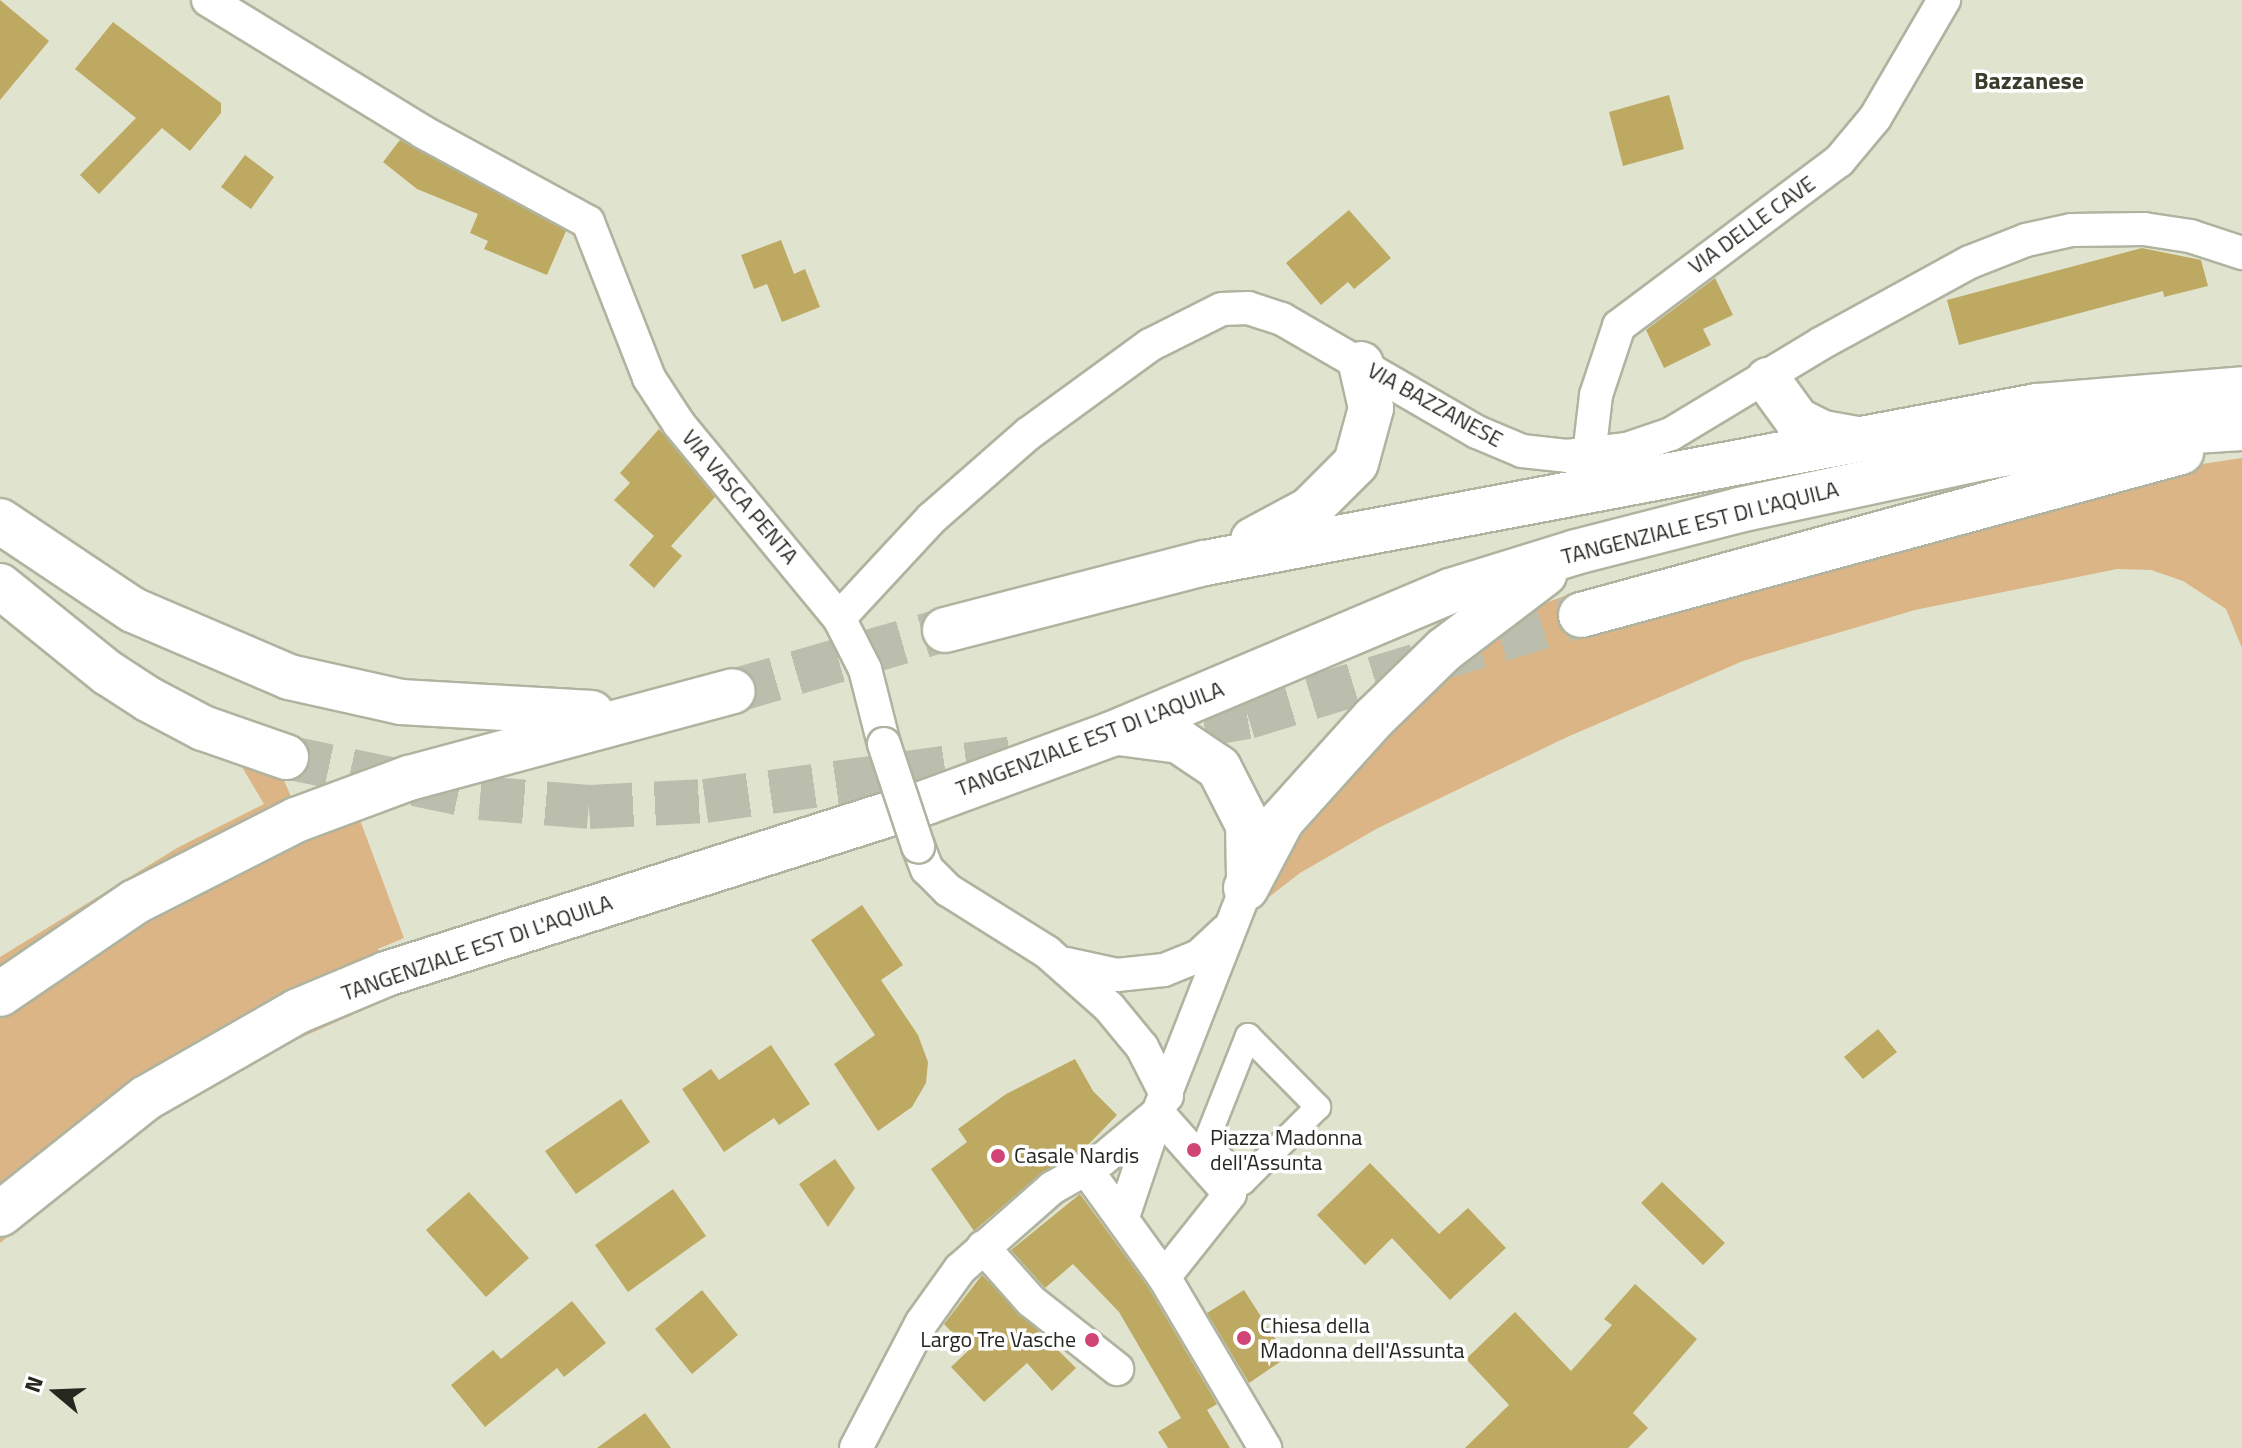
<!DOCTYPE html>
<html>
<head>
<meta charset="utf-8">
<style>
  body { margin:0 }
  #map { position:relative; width:2242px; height:1448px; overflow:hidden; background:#e0e4cf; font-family:"Titillium Web",sans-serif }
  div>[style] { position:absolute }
  .green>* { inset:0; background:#dcb586 }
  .building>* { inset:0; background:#bda962 }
  .trunk-tunnel>* { height:44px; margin-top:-22px; transform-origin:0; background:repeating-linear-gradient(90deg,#bbbeac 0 44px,transparent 0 66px) }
  .roads { filter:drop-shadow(2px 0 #afb39f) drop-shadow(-2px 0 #afb39f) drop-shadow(0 2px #afb39f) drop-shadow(0 -2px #afb39f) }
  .pedestrian>* { height:24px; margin:-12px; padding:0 12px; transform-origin:12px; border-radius:12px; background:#fff }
  .minor>* { height:32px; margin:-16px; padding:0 16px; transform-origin:16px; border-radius:16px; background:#fff }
  .trunk>* { height:44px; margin:-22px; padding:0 22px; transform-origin:22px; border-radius:22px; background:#fff }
  .bridges { filter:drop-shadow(2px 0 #afb39f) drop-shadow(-2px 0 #afb39f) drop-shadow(0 2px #afb39f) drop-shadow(0 -2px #afb39f) }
  .minor-bridge>* { height:32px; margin:-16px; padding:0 16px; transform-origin:16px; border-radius:16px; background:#fff }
  .dots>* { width:22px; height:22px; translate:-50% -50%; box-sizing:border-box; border:4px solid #fff; border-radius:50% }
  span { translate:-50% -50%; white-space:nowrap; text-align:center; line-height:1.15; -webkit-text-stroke:7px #fff; paint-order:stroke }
  .street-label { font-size:22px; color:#262820 }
  .poi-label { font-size:22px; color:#262820 }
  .left { translate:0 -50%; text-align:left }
  .right { translate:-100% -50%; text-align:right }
  .neighbourhood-label { font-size:24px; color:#393d2c; font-weight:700 }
  .north { position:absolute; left:16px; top:1352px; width:80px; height:80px; -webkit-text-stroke:6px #fff; paint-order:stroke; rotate:289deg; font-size:22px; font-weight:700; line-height:32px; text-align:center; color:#262820 }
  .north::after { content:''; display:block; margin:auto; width:28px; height:36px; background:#262820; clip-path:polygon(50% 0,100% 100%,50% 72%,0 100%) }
</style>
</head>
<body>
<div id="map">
  <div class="green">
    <div style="clip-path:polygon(2242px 458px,2242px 648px,2226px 609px,2183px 581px,2151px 570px,2117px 569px,1915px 610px,1743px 661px,1565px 738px,1378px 828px,1300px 873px,1260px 904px,1276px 855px,1344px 764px,1516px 614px,1575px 592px,1583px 633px,2135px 474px)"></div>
    <div style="clip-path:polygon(239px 762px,282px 776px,310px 840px,360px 820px,404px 938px,378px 949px,395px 996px,255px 1058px,163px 1111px,0 1243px,0 957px,177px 848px,264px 804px)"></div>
  </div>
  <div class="building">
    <div style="clip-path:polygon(0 0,49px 41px,0 100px)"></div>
    <div style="clip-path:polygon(113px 22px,221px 103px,221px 113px,190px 151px,162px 128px,99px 194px,80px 175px,136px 118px,75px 69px)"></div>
    <div style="clip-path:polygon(1669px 95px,1684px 149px,1623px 166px,1609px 112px)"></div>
    <div style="clip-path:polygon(400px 140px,566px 231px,547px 275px,484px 249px,488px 241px,470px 233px,478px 214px,417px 189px,383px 162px)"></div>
    <div style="clip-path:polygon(245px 155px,274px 177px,251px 209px,221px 187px)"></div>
    <div style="clip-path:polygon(1349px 210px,1391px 258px,1354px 289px,1348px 282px,1321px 305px,1286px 263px)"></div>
    <div style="clip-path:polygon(781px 240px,794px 274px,805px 269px,820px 307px,782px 322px,767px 284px,754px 289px,741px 255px)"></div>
    <div style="clip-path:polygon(2142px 248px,2201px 260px,2208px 286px,2164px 297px,2163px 291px,1959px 345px,1947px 300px)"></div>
    <div style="clip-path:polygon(1715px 278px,1733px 315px,1703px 329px,1711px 345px,1664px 368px,1646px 330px)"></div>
    <div style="clip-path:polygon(659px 429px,715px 497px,671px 546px,682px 556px,654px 588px,629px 565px,654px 536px,614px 500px,630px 483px,620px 473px)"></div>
    <div style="clip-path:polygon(862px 905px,903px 965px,881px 980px,918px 1035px,928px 1062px,926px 1083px,912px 1107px,878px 1131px,834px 1064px,875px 1035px,811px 940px)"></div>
    <div style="clip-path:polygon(1878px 1029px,1897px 1052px,1863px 1079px,1844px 1057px)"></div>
    <div style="clip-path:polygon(771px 1045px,810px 1104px,779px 1125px,774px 1118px,724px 1152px,682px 1089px,711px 1069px,719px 1080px)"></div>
    <div style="clip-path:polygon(1075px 1059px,1093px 1091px,1117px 1115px,1087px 1146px,1040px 1174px,974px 1231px,931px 1169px,967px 1142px,958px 1129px,1006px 1094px)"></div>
    <div style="clip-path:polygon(621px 1099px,650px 1142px,576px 1194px,545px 1151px)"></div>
    <div style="clip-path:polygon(835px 1159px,855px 1188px,828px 1227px,799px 1184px)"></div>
    <div style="clip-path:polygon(1370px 1163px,1439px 1234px,1468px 1208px,1506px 1248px,1450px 1300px,1392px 1238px,1365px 1265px,1317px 1215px)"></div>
    <div style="clip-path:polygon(1662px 1182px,1725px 1243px,1703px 1265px,1641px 1203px)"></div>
    <div style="clip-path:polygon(673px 1189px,706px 1236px,628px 1292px,595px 1245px)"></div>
    <div style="clip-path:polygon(469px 1192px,529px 1258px,486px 1297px,426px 1230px)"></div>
    <div style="clip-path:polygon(1080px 1194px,1148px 1287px,1217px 1404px,1207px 1410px,1230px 1448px,1168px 1448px,1158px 1432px,1181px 1418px,1119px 1312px,1073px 1264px,1045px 1288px,1011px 1250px)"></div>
    <div style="clip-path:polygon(982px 1275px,1076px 1368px,1052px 1391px,1027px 1363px,984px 1402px,951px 1367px,969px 1350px,944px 1324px)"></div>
    <div style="clip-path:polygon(1635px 1284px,1697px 1339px,1633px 1413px,1648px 1428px,1628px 1448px,1465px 1448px,1509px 1405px,1466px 1359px,1515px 1312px,1571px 1371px,1612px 1325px,1604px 1319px)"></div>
    <div style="clip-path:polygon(702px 1290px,738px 1335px,692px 1374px,655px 1329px)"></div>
    <div style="clip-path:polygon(1244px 1290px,1287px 1357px,1249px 1383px,1207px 1313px)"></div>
    <div style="clip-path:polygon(572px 1301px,606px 1343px,564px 1377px,557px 1368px,485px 1427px,451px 1385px,493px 1350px,501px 1359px)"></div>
    <div style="clip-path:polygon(645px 1413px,671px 1448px,597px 1448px)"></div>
  </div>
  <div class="trunk-tunnel">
    <div style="left:733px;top:691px;width:221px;rotate:-16.1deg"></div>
    <div style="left:1139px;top:736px;width:111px;rotate:-9.9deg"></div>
    <div style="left:1248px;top:717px;width:348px;rotate:-17deg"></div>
    <div style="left:286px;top:757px;width:198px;rotate:11.9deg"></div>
    <div style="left:480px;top:798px;width:109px;rotate:4.7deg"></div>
    <div style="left:589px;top:807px;width:116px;rotate:-3deg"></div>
    <div style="left:705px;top:801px;width:314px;rotate:-7.9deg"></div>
  </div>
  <div class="roads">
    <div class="pedestrian">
      <div style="left:1248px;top:1036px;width:100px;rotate:45.4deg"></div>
      <div style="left:1318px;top:1107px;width:106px;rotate:135deg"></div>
      <div style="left:1243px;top:1182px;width:54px;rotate:-132.8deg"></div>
      <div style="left:1206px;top:1142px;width:114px;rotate:-68.4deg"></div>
    </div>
    <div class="minor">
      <div style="left:208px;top:0;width:252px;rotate:31.5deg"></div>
      <div style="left:423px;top:132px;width:188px;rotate:28.6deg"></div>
      <div style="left:588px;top:222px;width:168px;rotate:68.6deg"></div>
      <div style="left:649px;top:378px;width:55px;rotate:56.9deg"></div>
      <div style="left:679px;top:424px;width:251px;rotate:50.5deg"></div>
      <div style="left:839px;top:618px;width:57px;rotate:63deg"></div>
      <div style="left:865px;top:669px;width:77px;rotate:75.8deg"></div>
      <div style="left:1589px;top:455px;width:60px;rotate:-83.3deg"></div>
      <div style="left:1596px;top:395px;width:73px;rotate:-71.6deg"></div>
      <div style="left:1619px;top:326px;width:275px;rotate:-36.9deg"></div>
      <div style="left:1839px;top:161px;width:56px;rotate:-50.1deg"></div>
      <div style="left:1875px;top:118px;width:137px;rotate:-59.7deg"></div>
      <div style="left:839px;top:618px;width:137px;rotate:-47.1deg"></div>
      <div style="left:932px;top:518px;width:128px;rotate:-41.2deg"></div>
      <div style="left:1028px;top:434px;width:151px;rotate:-36.1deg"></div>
      <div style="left:1150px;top:345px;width:80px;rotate:-26.6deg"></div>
      <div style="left:1222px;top:309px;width:26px;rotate:-2deg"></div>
      <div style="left:1248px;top:308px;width:36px;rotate:18deg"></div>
      <div style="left:1282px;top:319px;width:225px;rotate:30.1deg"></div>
      <div style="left:1477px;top:432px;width:49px;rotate:22.9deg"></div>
      <div style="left:1522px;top:451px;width:45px;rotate:6.3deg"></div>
      <div style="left:1567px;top:456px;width:60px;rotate:-6.7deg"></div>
      <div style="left:1627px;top:449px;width:46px;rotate:-18.8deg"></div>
      <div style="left:1671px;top:434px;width:174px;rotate:-31.1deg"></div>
      <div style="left:1820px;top:344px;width:171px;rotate:-28.7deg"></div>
      <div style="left:1970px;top:262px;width:60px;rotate:-21.4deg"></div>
      <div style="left:2026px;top:240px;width:47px;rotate:-12.3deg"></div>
      <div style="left:2072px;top:230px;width:72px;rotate:-0.8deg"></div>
      <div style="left:2144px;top:229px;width:47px;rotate:8.7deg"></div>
      <div style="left:2190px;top:236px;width:55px;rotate:18.1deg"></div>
      <div style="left:918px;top:846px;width:25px;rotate:69deg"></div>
      <div style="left:927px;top:869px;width:30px;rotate:45deg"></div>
      <div style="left:948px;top:890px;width:117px;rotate:32.1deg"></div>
      <div style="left:1047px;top:952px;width:83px;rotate:41.6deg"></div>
      <div style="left:1109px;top:1007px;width:52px;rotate:50.5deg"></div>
      <div style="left:1142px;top:1047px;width:55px;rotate:63deg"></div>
      <div style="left:1066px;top:964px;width:52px;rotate:12.2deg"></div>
      <div style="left:1117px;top:975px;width:47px;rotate:-6.1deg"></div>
      <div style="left:1164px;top:970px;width:38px;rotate:-22deg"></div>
      <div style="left:1199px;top:956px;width:37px;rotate:-43deg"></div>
      <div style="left:1086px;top:1169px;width:133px;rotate:54.2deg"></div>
      <div style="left:1164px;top:1277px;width:199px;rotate:59.4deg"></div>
      <div style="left:1123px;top:1217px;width:110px;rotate:-71.4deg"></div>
      <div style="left:1158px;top:1113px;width:108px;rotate:48.4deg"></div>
      <div style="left:1230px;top:1194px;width:106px;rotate:128.5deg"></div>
      <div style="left:983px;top:1247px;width:72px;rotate:48.4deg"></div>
      <div style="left:1031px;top:1301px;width:110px;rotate:38.3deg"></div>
      <div style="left:856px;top:1448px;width:142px;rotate:-62.4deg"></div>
      <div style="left:922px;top:1322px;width:65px;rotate:-54.4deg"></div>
      <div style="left:960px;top:1269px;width:123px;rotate:-41.4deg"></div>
      <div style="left:1052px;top:1188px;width:59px;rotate:-29.6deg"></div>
      <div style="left:1103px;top:1159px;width:72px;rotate:-39.9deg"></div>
      <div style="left:1158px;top:1113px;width:242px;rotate:-68.6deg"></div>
    </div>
    <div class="trunk">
      <div style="left:1768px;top:380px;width:49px;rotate:54.1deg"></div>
      <div style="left:1797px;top:420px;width:29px;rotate:27deg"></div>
      <div style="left:1823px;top:433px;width:34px;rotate:10deg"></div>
      <div style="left:0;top:521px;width:160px;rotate:33.8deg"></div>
      <div style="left:133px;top:610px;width:170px;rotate:23.2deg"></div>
      <div style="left:289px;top:677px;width:115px;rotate:12.6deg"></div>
      <div style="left:401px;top:702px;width:191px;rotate:3.3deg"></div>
      <div style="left:1253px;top:540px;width:64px;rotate:-28.2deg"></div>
      <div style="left:1309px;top:510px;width:66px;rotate:-45deg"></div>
      <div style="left:1356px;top:463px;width:57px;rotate:-74.7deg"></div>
      <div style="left:1371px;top:408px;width:45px;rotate:-102.8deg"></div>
      <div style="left:0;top:586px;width:139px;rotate:38.9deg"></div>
      <div style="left:108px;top:673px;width:48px;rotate:33deg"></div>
      <div style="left:148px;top:699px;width:62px;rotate:27.8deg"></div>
      <div style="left:203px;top:728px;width:88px;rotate:19.3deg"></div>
      <div style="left:1581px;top:615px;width:622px;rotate:-15.2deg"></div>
      <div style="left:945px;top:630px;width:268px;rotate:-14.5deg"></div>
      <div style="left:1205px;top:563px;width:847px;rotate:-10.69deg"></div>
      <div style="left:2037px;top:406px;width:206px;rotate:-4.7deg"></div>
      <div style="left:1119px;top:733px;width:61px;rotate:7.6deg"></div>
      <div style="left:1179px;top:741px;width:48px;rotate:34deg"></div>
      <div style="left:1219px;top:768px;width:64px;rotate:63deg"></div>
      <div style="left:1248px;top:825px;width:53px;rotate:88.9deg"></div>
      <div style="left:1246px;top:888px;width:77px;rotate:-62.1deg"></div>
      <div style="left:1282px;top:820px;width:137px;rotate:-48deg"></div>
      <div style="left:1374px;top:718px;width:98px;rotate:-44.2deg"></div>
      <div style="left:1444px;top:650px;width:126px;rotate:-37.2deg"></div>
      <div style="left:0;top:994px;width:163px;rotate:-34.3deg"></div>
      <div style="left:135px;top:902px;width:181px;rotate:-27deg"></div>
      <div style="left:296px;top:820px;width:121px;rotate:-20.4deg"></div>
      <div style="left:409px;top:778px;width:335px;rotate:-15deg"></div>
      <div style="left:0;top:1214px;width:186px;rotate:-38.5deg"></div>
      <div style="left:146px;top:1098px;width:175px;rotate:-29.8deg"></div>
      <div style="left:298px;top:1011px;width:95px;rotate:-22.8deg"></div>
      <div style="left:386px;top:974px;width:568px;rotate:-17.64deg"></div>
      <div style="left:927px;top:802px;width:197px;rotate:-20.2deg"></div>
      <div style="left:1112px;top:734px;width:367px;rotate:-22.9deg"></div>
      <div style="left:1450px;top:591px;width:132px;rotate:-17.2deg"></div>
      <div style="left:1576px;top:552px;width:168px;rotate:-14.4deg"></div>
      <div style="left:1739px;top:510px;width:253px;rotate:-12.1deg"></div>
      <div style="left:1986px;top:457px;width:127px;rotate:-9.5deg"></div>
      <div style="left:2111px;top:436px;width:131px;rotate:-3.5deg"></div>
    </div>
  </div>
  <div class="bridges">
    <div class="minor-bridge">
      <div style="left:884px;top:744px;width:108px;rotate:71.6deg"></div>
    </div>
  </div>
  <div class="dots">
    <div style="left:1194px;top:1150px;background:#d14576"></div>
    <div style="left:998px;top:1156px;background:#d14576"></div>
    <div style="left:1244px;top:1338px;background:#d14576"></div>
    <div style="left:1092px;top:1340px;background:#d14576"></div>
  </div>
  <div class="street-label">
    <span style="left:1752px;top:225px;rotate:-36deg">VIA DELLE CAVE</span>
    <span style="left:1435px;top:405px;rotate:29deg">VIA BAZZANESE</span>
    <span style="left:740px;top:497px;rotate:50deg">VIA VASCA PENTA</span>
    <span style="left:1700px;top:523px;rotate:-14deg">TANGENZIALE EST DI L'AQUILA</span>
    <span style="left:1090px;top:739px;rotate:-21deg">TANGENZIALE EST DI L'AQUILA</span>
    <span style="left:477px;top:948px;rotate:-19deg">TANGENZIALE EST DI L'AQUILA</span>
  </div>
  <div class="poi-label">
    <span class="left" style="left:1210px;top:1150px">Piazza Madonna<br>dell'Assunta</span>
    <span class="left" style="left:1014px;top:1156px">Casale Nardis</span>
    <span class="left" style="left:1260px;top:1338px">Chiesa della<br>Madonna dell'Assunta</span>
    <span class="right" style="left:1076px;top:1340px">Largo Tre Vasche</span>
  </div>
  <div class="neighbourhood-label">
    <span style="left:2029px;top:81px">Bazzanese</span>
  </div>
  <div class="north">N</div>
</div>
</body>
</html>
